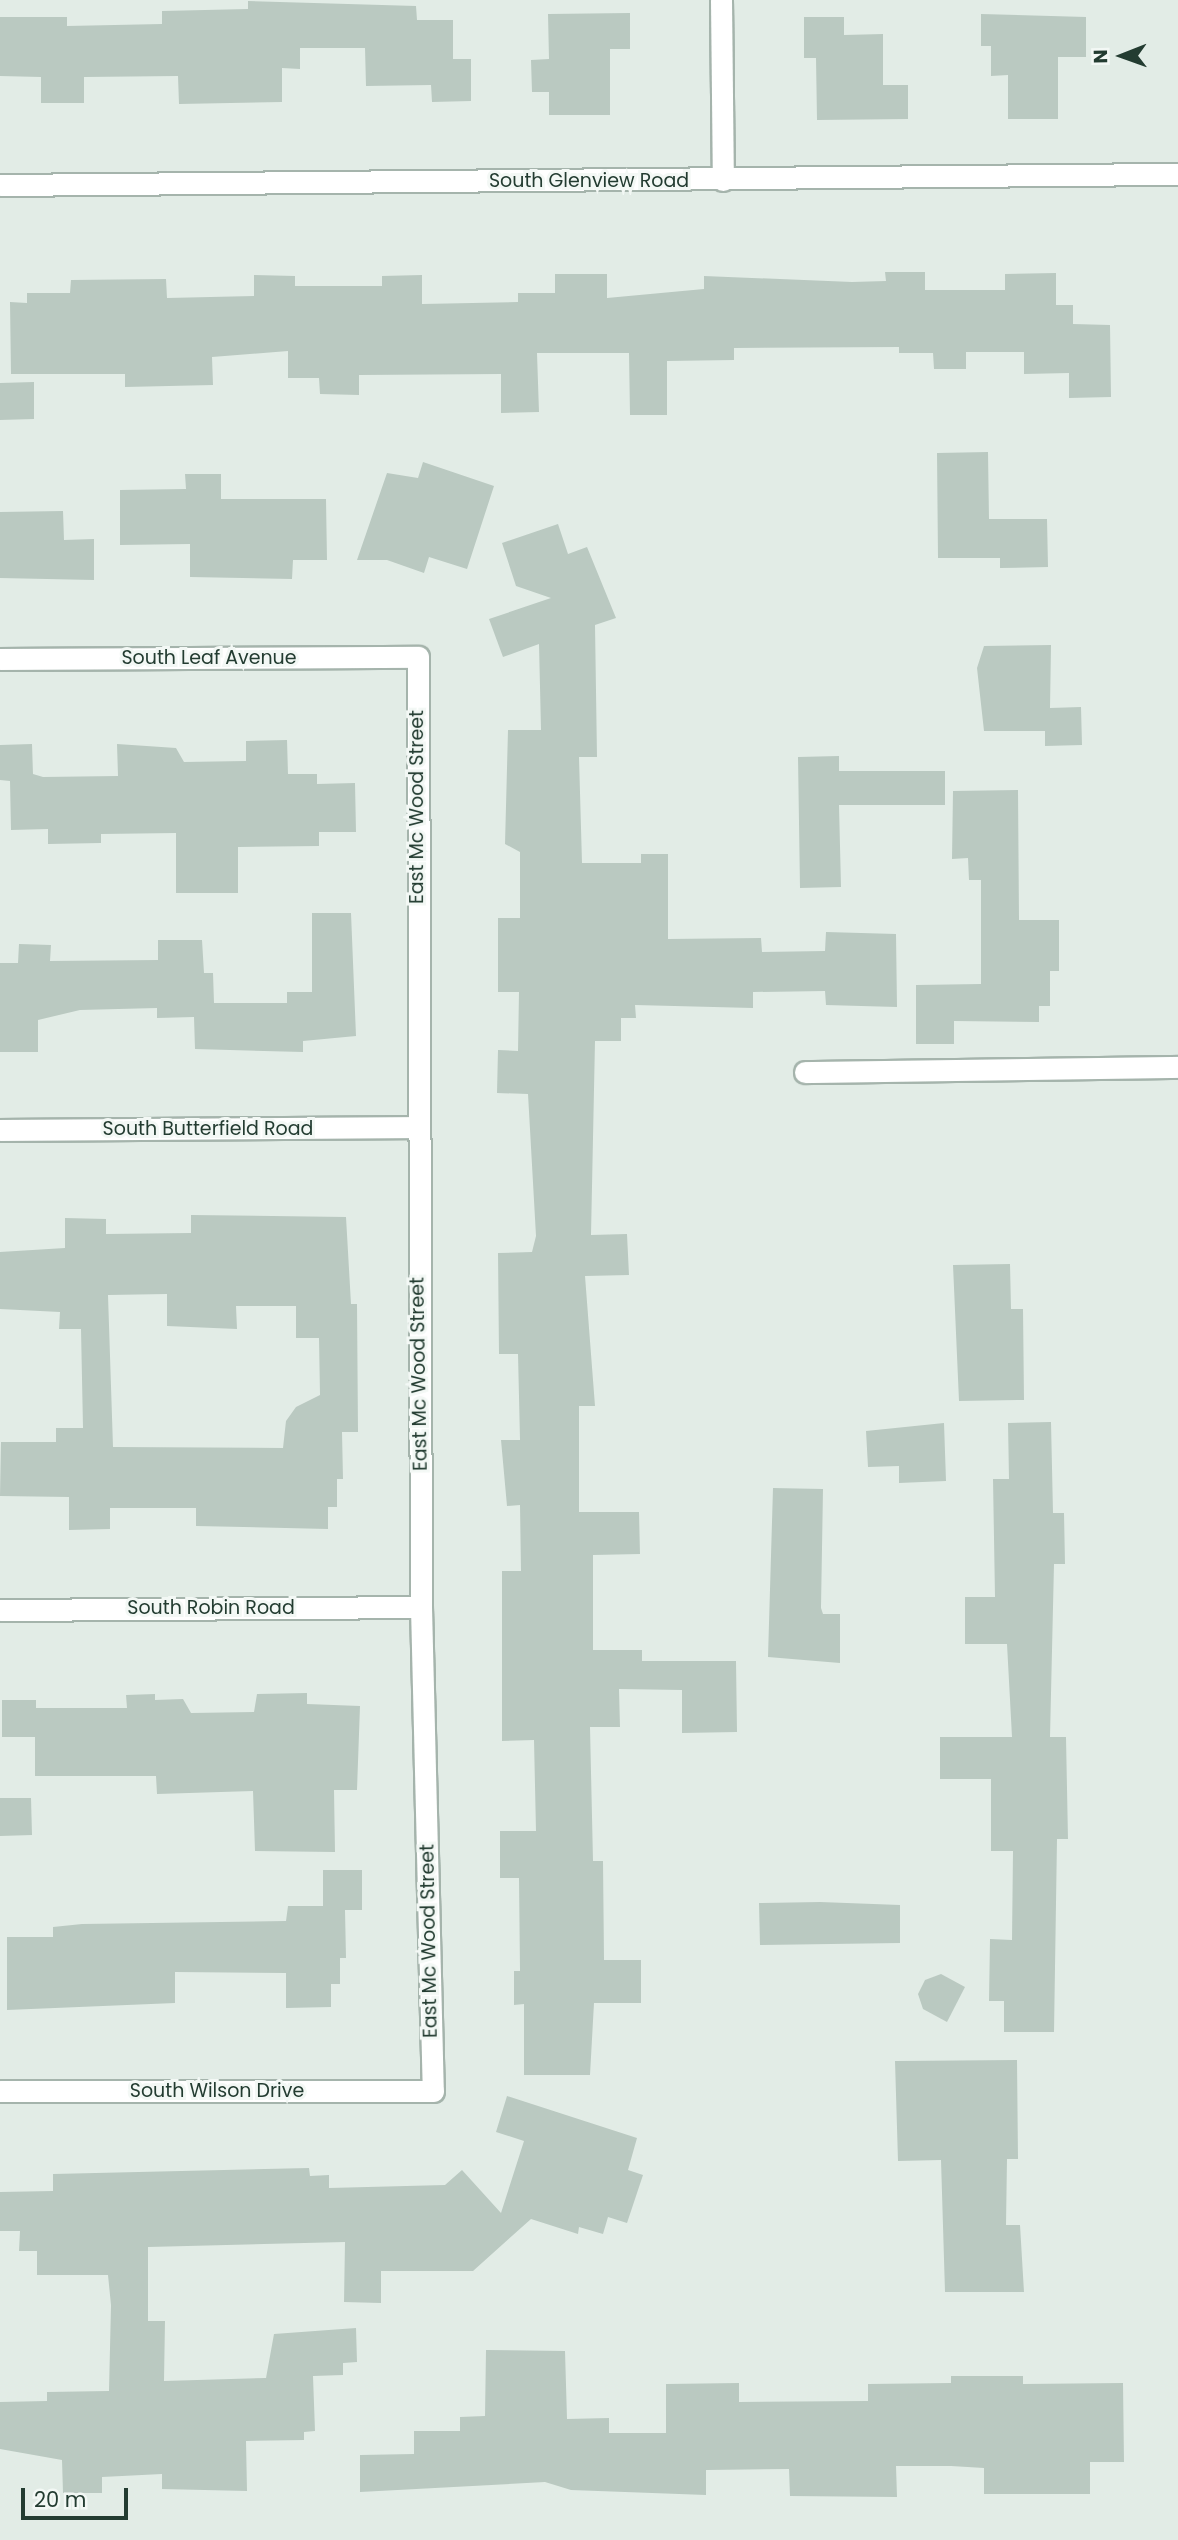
<!DOCTYPE html>
<html>
<head>
<meta charset="utf-8">
<style>
  body { margin:0 }
  #map { position:relative; width:1178px; height:2540px; overflow:hidden; background:#e2ece6; font-family:Poppins,sans-serif }
  div>[style] { position:absolute }
  .building>* { inset:0; background:#bac9c1 }
  .roads { filter:drop-shadow(2px 0 #a5b4ac) drop-shadow(-2px 0 #a5b4ac) drop-shadow(0 2px #a5b4ac) drop-shadow(0 -2px #a5b4ac) }
  .minor>* { height:21px; margin:-10.5px; padding:0 10.5px; transform-origin:10.5px; border-radius:10.5px; background:#fff }
  span { translate:-50% -50%; white-space:nowrap; text-align:center; line-height:1.15; -webkit-text-stroke:6px #f3f8f5; paint-order:stroke }
  .street-label { font-size:19px; color:#233c31 }
  .north { position:absolute; left:1087px; top:21px; width:70px; height:70px; -webkit-text-stroke:5px #f3f8f5; paint-order:stroke; rotate:269deg; font-size:19px; font-weight:700; line-height:28px; text-align:center; color:#233c31 }
  .north::after { content:''; display:block; margin:auto; width:24px; height:32px; background:#233c31; clip-path:polygon(50% 0,100% 100%,50% 72%,0 100%) }
  .scale { position:absolute; left:21px; top:2488px; width:107px; height:32px; box-sizing:border-box; border:4px solid #233c31; border-top:0; padding-left:9px; font-size:21px; line-height:24px; white-space:nowrap; color:#233c31; -webkit-text-stroke:5px #f3f8f5; paint-order:stroke }
</style>
</head>
<body>
<div id="map">
  <div class="building">
    <div style="clip-path:polygon(248px 1px,416px 6px,417px 20px,453px 20px,453px 59px,471px 59px,471px 101px,432px 102px,431px 85px,366px 86px,365px 48px,300px 48px,300px 69px,282px 68px,282px 102px,179px 104px,178px 76px,84px 77px,84px 103px,41px 103px,41px 77px,0 76px,0 17px,67px 17px,67px 26px,162px 24px,162px 11px,248px 9px)"></div>
    <div style="clip-path:polygon(630px 13px,630px 49px,610px 49px,610px 115px,549px 115px,549px 92px,532px 92px,531px 60px,549px 59px,548px 14px)"></div>
    <div style="clip-path:polygon(981px 14px,1086px 17px,1086px 57px,1058px 57px,1058px 119px,1008px 119px,1008px 75px,991px 76px,991px 46px,981px 46px)"></div>
    <div style="clip-path:polygon(804px 17px,844px 17px,844px 35px,883px 34px,883px 85px,908px 85px,908px 119px,817px 120px,816px 58px,804px 58px)"></div>
    <div style="clip-path:polygon(885px 272px,925px 272px,925px 290px,1005px 290px,1005px 274px,1056px 273px,1056px 305px,1073px 305px,1073px 324px,1110px 325px,1111px 397px,1069px 398px,1069px 373px,1024px 374px,1024px 352px,966px 352px,966px 369px,934px 369px,933px 353px,899px 353px,899px 347px,734px 348px,734px 360px,667px 361px,667px 415px,630px 415px,629px 353px,537px 353px,539px 412px,501px 413px,501px 374px,359px 375px,359px 395px,320px 394px,319px 378px,288px 378px,288px 351px,212px 357px,213px 385px,125px 387px,125px 374px,11px 374px,10px 302px,27px 303px,27px 293px,70px 293px,71px 280px,166px 279px,167px 298px,254px 296px,254px 275px,295px 276px,295px 286px,382px 286px,382px 276px,422px 275px,422px 304px,518px 302px,518px 293px,555px 293px,555px 274px,607px 274px,607px 298px,704px 289px,704px 276px,852px 282px,886px 281px)"></div>
    <div style="clip-path:polygon(34px 382px,34px 419px,0 420px,0 383px)"></div>
    <div style="clip-path:polygon(988px 452px,989px 519px,1047px 519px,1048px 567px,1000px 568px,1000px 558px,938px 558px,937px 453px)"></div>
    <div style="clip-path:polygon(423px 462px,494px 486px,467px 569px,429px 557px,424px 573px,387px 560px,357px 560px,387px 473px,418px 478px)"></div>
    <div style="clip-path:polygon(185px 474px,221px 474px,221px 499px,326px 499px,327px 560px,293px 560px,292px 579px,190px 577px,190px 544px,120px 545px,120px 490px,186px 489px)"></div>
    <div style="clip-path:polygon(63px 511px,64px 540px,94px 539px,94px 580px,0 578px,0 512px)"></div>
    <div style="clip-path:polygon(558px 524px,568px 554px,587px 547px,616px 618px,595px 625px,597px 757px,579px 757px,582px 863px,641px 863px,641px 854px,668px 854px,668px 939px,761px 938px,762px 952px,825px 951px,826px 932px,896px 934px,897px 1007px,826px 1005px,825px 991px,753px 992px,753px 1008px,635px 1005px,636px 1018px,621px 1018px,621px 1041px,595px 1041px,591px 1235px,627px 1234px,629px 1275px,585px 1276px,595px 1406px,579px 1406px,579px 1512px,639px 1512px,640px 1554px,593px 1555px,593px 1650px,642px 1650px,642px 1661px,736px 1661px,737px 1732px,682px 1733px,682px 1690px,619px 1689px,620px 1727px,590px 1727px,593px 1861px,603px 1861px,604px 1960px,641px 1960px,641px 2003px,594px 2003px,590px 2075px,524px 2075px,524px 2004px,514px 2005px,514px 1971px,520px 1971px,519px 1878px,500px 1878px,500px 1831px,536px 1831px,534px 1740px,502px 1741px,502px 1571px,521px 1571px,520px 1505px,507px 1506px,501px 1440px,520px 1440px,518px 1354px,499px 1354px,498px 1253px,532px 1252px,536px 1236px,528px 1094px,497px 1093px,498px 1050px,518px 1051px,519px 992px,498px 992px,498px 918px,520px 918px,520px 852px,505px 844px,508px 730px,541px 730px,539px 644px,503px 657px,489px 619px,551px 598px,516px 586px,502px 543px)"></div>
    <div style="clip-path:polygon(1051px 645px,1050px 708px,1081px 707px,1082px 745px,1045px 746px,1045px 731px,984px 731px,977px 668px,984px 646px)"></div>
    <div style="clip-path:polygon(287px 740px,288px 774px,317px 774px,317px 784px,355px 783px,356px 832px,319px 832px,319px 846px,238px 847px,238px 893px,176px 893px,176px 833px,101px 834px,101px 843px,48px 844px,48px 829px,11px 830px,10px 781px,0 780px,0 745px,32px 744px,33px 774px,43px 777px,118px 776px,117px 744px,176px 748px,184px 762px,246px 761px,246px 741px)"></div>
    <div style="clip-path:polygon(839px 756px,839px 771px,945px 771px,945px 805px,839px 805px,841px 887px,800px 888px,798px 757px)"></div>
    <div style="clip-path:polygon(1018px 790px,1019px 920px,1059px 920px,1059px 971px,1050px 971px,1050px 1006px,1039px 1006px,1039px 1022px,954px 1021px,954px 1044px,916px 1044px,916px 985px,981px 984px,981px 880px,969px 880px,968px 858px,952px 859px,953px 791px)"></div>
    <div style="clip-path:polygon(312px 913px,351px 913px,356px 1036px,303px 1041px,303px 1052px,195px 1049px,194px 1017px,157px 1018px,157px 1008px,80px 1010px,38px 1020px,38px 1052px,0 1052px,0 963px,18px 963px,19px 944px,51px 945px,50px 961px,158px 960px,158px 940px,202px 940px,204px 973px,213px 973px,214px 1003px,287px 1003px,287px 992px,312px 992px)"></div>
    <div style="clip-path:polygon(evenodd,191px 1215px,346px 1217px,351px 1304px,357px 1304px,358px 1432px,342px 1432px,343px 1479px,337px 1479px,337px 1507px,328px 1507px,328px 1529px,196px 1526px,196px 1508px,110px 1508px,110px 1529px,69px 1530px,69px 1497px,0 1496px,1px 1442px,56px 1442px,56px 1428px,83px 1428px,81px 1329px,59px 1329px,60px 1312px,0 1309px,0 1252px,65px 1248px,65px 1218px,106px 1219px,106px 1234px,191px 1233px,191px 1215px,167px 1294px,167px 1326px,237px 1329px,236px 1306px,296px 1306px,296px 1338px,319px 1338px,320px 1395px,296px 1407px,286px 1421px,283px 1448px,113px 1447px,108px 1295px,167px 1294px)"></div>
    <div style="clip-path:polygon(1010px 1264px,1011px 1309px,1023px 1309px,1024px 1400px,959px 1401px,953px 1265px)"></div>
    <div style="clip-path:polygon(1051px 1422px,1053px 1513px,1064px 1513px,1065px 1564px,1054px 1564px,1050px 1737px,1066px 1737px,1068px 1839px,1057px 1839px,1054px 2032px,1004px 2032px,1004px 2001px,989px 2001px,990px 1939px,1012px 1940px,1013px 1851px,991px 1851px,991px 1779px,940px 1779px,940px 1737px,1012px 1737px,1007px 1644px,965px 1644px,965px 1597px,995px 1597px,993px 1479px,1009px 1479px,1008px 1423px)"></div>
    <div style="clip-path:polygon(944px 1423px,946px 1481px,899px 1483px,899px 1466px,868px 1467px,866px 1431px)"></div>
    <div style="clip-path:polygon(773px 1488px,823px 1489px,821px 1608px,823px 1614px,840px 1614px,840px 1663px,768px 1657px)"></div>
    <div style="clip-path:polygon(307px 1693px,307px 1704px,360px 1706px,357px 1790px,334px 1790px,335px 1852px,255px 1851px,253px 1791px,157px 1794px,156px 1776px,35px 1776px,35px 1737px,2px 1737px,2px 1700px,36px 1700px,36px 1708px,127px 1708px,126px 1695px,155px 1694px,155px 1700px,183px 1699px,191px 1713px,254px 1712px,257px 1694px)"></div>
    <div style="clip-path:polygon(0 1798px,31px 1798px,32px 1835px,0 1836px)"></div>
    <div style="clip-path:polygon(323px 1870px,362px 1870px,362px 1910px,345px 1910px,346px 1958px,340px 1958px,340px 1984px,331px 1984px,331px 2007px,286px 2008px,286px 1973px,175px 1972px,175px 2003px,7px 2010px,7px 1937px,53px 1937px,53px 1927px,82px 1924px,286px 1921px,288px 1906px,323px 1906px)"></div>
    <div style="clip-path:polygon(820px 1902px,900px 1905px,900px 1943px,760px 1945px,759px 1903px)"></div>
    <div style="clip-path:polygon(941px 1974px,965px 1987px,947px 2022px,923px 2009px,918px 1994px,925px 1980px)"></div>
    <div style="clip-path:polygon(1017px 2060px,1018px 2159px,1007px 2159px,1006px 2225px,1020px 2225px,1024px 2292px,945px 2292px,941px 2160px,898px 2161px,895px 2061px)"></div>
    <div style="clip-path:polygon(507px 2096px,637px 2138px,628px 2170px,643px 2175px,627px 2223px,608px 2217px,603px 2234px,579px 2227px,578px 2234px,531px 2219px,473px 2271px,381px 2271px,381px 2303px,344px 2302px,345px 2242px,148px 2247px,148px 2321px,165px 2321px,164px 2381px,266px 2378px,274px 2334px,356px 2328px,357px 2362px,343px 2363px,343px 2375px,313px 2376px,315px 2431px,304px 2432px,304px 2440px,246px 2441px,247px 2491px,162px 2489px,162px 2474px,102px 2477px,102px 2493px,63px 2493px,62px 2460px,0 2449px,0 2402px,47px 2401px,47px 2392px,109px 2391px,111px 2305px,108px 2275px,37px 2275px,37px 2251px,19px 2251px,20px 2231px,0 2231px,0 2192px,53px 2191px,53px 2174px,309px 2168px,310px 2176px,329px 2175px,329px 2188px,445px 2185px,462px 2170px,501px 2213px,524px 2141px,496px 2132px)"></div>
    <div style="clip-path:polygon(486px 2350px,565px 2351px,567px 2419px,609px 2418px,609px 2433px,666px 2433px,666px 2384px,739px 2383px,739px 2402px,868px 2401px,868px 2384px,951px 2383px,951px 2376px,1023px 2376px,1023px 2384px,1123px 2383px,1124px 2462px,1090px 2462px,1090px 2494px,984px 2494px,984px 2468px,951px 2466px,896px 2466px,897px 2497px,790px 2496px,789px 2469px,706px 2470px,706px 2495px,571px 2490px,545px 2482px,360px 2492px,360px 2455px,414px 2454px,414px 2431px,460px 2431px,460px 2417px,485px 2416px)"></div>
  </div>
  <div class="roads">
    <div class="minor">
      <div style="left:721px;top:0;width:180px;rotate:89.4deg"></div>
      <div style="left:0;top:185px;width:1178px;rotate:-0.54deg"></div>
      <div style="left:0;top:659px;width:418px;rotate:-0.3deg"></div>
      <div style="left:418px;top:657px;width:950px;rotate:89.82deg"></div>
      <div style="left:421px;top:1607px;width:484px;rotate:88.6deg"></div>
      <div style="left:433px;top:2091px;width:433px;rotate:180deg"></div>
      <div style="left:805px;top:1072px;width:373px;rotate:-0.8deg"></div>
      <div style="left:0;top:1130px;width:416px;rotate:-0.4deg"></div>
      <div style="left:0;top:1610px;width:421px;rotate:-0.4deg"></div>
    </div>
  </div>
  <div class="street-label">
    <span style="left:589px;top:181px">South Glenview Road</span>
    <span style="left:209px;top:658px">South Leaf Avenue</span>
    <span style="left:417px;top:807px;rotate:-90deg">East Mc Wood Street</span>
    <span style="left:208px;top:1129px">South Butterfield Road</span>
    <span style="left:419px;top:1374px;rotate:-91deg">East Mc Wood Street</span>
    <span style="left:211px;top:1608px">South Robin Road</span>
    <span style="left:429px;top:1941px;rotate:-91deg">East Mc Wood Street</span>
    <span style="left:217px;top:2091px">South Wilson Drive</span>
  </div>
  <div class="north">N</div>
  <div class="scale">20 m</div>
</div>
</body>
</html>
